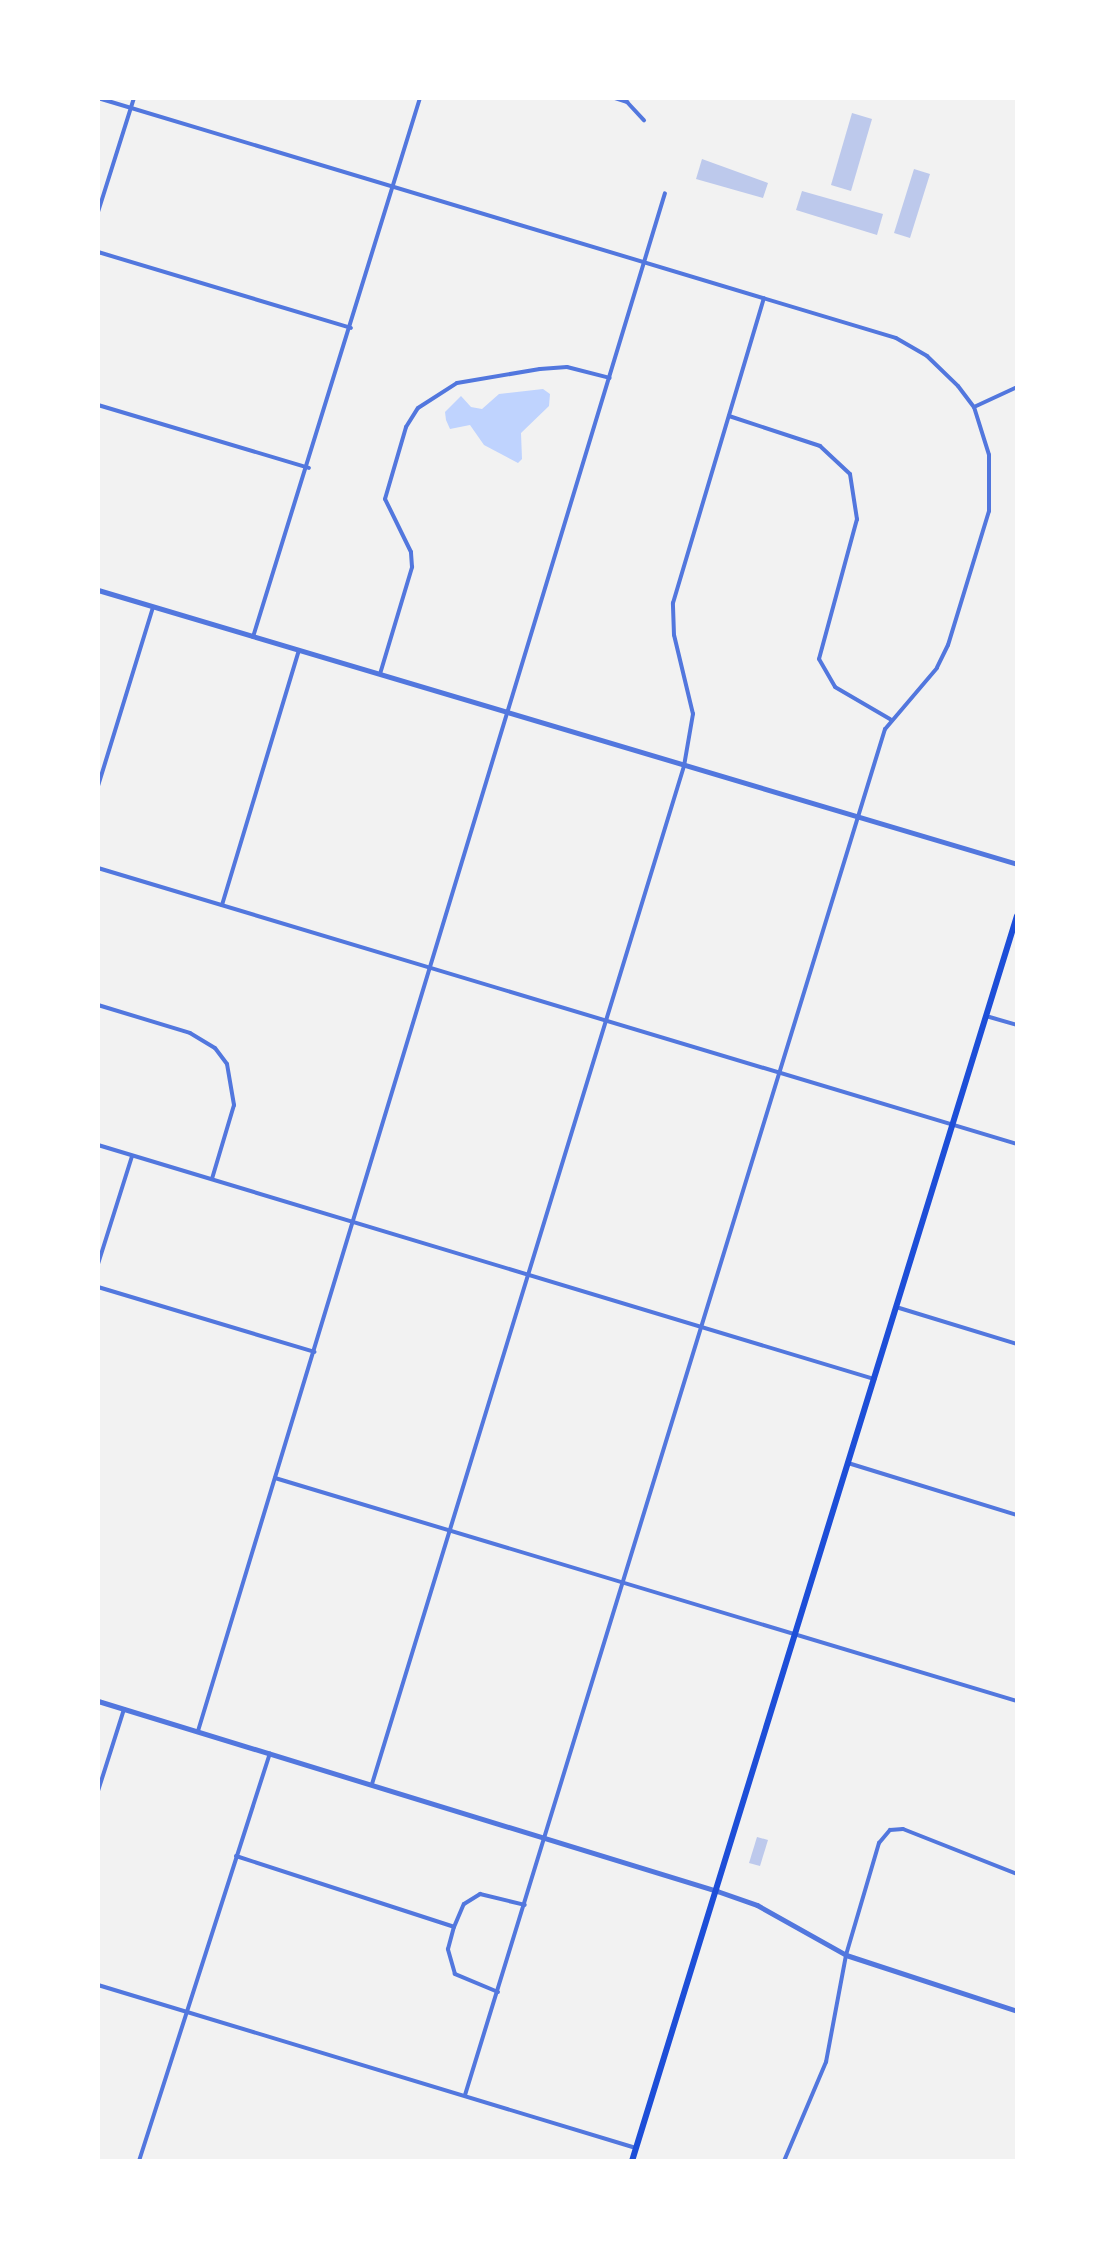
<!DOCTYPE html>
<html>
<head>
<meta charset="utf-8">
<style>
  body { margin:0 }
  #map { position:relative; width:1115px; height:2259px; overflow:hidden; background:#f2f2f2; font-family:Bitter,serif }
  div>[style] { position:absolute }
  .water>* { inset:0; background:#bfd3fe }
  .building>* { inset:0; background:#bdc9ec }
  .minor>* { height:4px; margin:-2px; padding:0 2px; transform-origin:2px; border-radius:2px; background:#5277de }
  .tertiary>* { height:5px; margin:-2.5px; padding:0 2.5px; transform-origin:2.5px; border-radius:2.5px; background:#5277de }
  .secondary>* { height:6px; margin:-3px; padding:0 3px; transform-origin:3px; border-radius:3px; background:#1d4ed8 }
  span { translate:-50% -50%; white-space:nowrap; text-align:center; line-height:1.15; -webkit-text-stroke:6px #fff; paint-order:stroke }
  .frame { position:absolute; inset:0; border:100px solid #fff; pointer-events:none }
</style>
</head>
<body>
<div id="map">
  <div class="water">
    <div style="clip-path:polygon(543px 389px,550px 394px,549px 406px,521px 433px,522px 459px,518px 463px,484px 445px,470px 425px,450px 429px,446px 420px,445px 412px,461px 396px,471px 407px,482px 409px,499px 394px)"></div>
  </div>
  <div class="building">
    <div style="clip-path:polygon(852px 113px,872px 119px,851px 191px,831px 185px)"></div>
    <div style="clip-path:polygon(702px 159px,768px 183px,763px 198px,696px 179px)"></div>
    <div style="clip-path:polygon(914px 169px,930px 174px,910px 238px,894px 233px)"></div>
    <div style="clip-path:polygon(802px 191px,883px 214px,877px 235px,796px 210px)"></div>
    <div style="clip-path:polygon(757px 1837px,768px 1840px,760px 1866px,749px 1863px)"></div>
  </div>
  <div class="minor">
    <div style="left:98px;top:98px;width:833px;rotate:16.74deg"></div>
    <div style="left:896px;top:338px;width:36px;rotate:30deg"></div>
    <div style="left:927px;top:356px;width:43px;rotate:44.1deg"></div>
    <div style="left:958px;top:386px;width:26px;rotate:53deg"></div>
    <div style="left:974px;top:407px;width:50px;rotate:72.6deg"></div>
    <div style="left:989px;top:455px;width:56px;rotate:90deg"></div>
    <div style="left:989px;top:511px;width:140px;rotate:107deg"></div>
    <div style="left:948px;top:645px;width:25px;rotate:116deg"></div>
    <div style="left:937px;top:668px;width:80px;rotate:130.4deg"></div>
    <div style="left:885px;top:729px;width:1429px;rotate:107.09deg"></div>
    <div style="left:615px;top:98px;width:13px;rotate:18deg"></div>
    <div style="left:627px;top:102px;width:25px;rotate:47deg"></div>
    <div style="left:98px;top:212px;width:120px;rotate:-72.5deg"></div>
    <div style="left:98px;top:252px;width:264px;rotate:16.7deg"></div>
    <div style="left:98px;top:405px;width:220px;rotate:16.6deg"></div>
    <div style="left:974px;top:407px;width:47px;rotate:-24.9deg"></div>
    <div style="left:729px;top:416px;width:96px;rotate:18.2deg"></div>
    <div style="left:820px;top:446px;width:41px;rotate:43deg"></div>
    <div style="left:850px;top:474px;width:46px;rotate:81.2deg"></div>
    <div style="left:857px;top:519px;width:145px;rotate:105.2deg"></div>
    <div style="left:819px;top:659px;width:32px;rotate:60deg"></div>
    <div style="left:835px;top:687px;width:64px;rotate:30.2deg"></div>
    <div style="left:253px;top:637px;width:564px;rotate:-72.79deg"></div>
    <div style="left:380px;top:674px;width:112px;rotate:-73.3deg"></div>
    <div style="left:412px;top:567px;width:15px;rotate:-94deg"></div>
    <div style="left:411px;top:552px;width:59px;rotate:-116.1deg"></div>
    <div style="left:385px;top:499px;width:75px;rotate:-73.7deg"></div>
    <div style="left:406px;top:427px;width:22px;rotate:-58deg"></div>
    <div style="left:418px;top:408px;width:46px;rotate:-32.7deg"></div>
    <div style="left:457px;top:383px;width:84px;rotate:-9.6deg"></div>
    <div style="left:540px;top:369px;width:27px;rotate:-4deg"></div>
    <div style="left:567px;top:367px;width:44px;rotate:14.3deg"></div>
    <div style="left:98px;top:786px;width:187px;rotate:-72.9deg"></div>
    <div style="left:98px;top:868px;width:960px;rotate:16.72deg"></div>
    <div style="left:222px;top:905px;width:266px;rotate:-73.2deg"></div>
    <div style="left:98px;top:1005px;width:96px;rotate:16.9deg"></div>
    <div style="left:190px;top:1033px;width:29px;rotate:31deg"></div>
    <div style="left:215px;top:1048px;width:20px;rotate:53deg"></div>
    <div style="left:227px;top:1064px;width:42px;rotate:80.3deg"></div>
    <div style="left:234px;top:1105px;width:77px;rotate:106.6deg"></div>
    <div style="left:986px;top:1016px;width:32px;rotate:16deg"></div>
    <div style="left:98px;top:1145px;width:811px;rotate:16.78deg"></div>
    <div style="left:98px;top:1264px;width:113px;rotate:-72.5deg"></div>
    <div style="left:98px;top:1287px;width:226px;rotate:16.7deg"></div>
    <div style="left:896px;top:1307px;width:127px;rotate:17deg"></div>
    <div style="left:848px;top:1463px;width:177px;rotate:17.1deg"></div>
    <div style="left:275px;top:1478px;width:775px;rotate:16.73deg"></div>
    <div style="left:198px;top:1731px;width:1607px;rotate:-73.11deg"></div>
    <div style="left:372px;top:1784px;width:1065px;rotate:-72.96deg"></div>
    <div style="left:684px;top:766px;width:53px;rotate:-80.2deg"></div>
    <div style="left:693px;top:714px;width:81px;rotate:-103.5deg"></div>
    <div style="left:674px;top:635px;width:32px;rotate:-92deg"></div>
    <div style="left:673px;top:603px;width:318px;rotate:-73.4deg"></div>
    <div style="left:98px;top:1791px;width:86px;rotate:-72.4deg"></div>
    <div style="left:236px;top:1856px;width:229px;rotate:18deg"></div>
    <div style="left:98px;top:1985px;width:562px;rotate:16.86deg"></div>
    <div style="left:498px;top:1992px;width:47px;rotate:-157.3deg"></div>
    <div style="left:455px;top:1974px;width:26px;rotate:-106deg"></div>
    <div style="left:448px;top:1949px;width:23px;rotate:-75deg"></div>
    <div style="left:454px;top:1927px;width:25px;rotate:-67deg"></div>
    <div style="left:464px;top:1904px;width:19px;rotate:-32deg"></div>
    <div style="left:480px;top:1894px;width:46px;rotate:13.7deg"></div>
    <div style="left:139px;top:2161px;width:428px;rotate:-72.2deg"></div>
    <div style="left:784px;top:2161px;width:108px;rotate:-67deg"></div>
    <div style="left:826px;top:2062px;width:109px;rotate:-79.4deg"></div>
    <div style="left:846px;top:1955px;width:117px;rotate:-73.6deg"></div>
    <div style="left:879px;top:1843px;width:17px;rotate:-50deg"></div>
    <div style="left:890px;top:1830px;width:13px;rotate:-4deg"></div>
    <div style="left:903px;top:1829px;width:123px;rotate:21.5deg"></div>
  </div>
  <div class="tertiary">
    <div style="left:98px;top:590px;width:959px;rotate:16.6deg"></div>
    <div style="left:98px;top:1701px;width:648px;rotate:17.06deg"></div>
    <div style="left:717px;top:1891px;width:42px;rotate:19.3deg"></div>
    <div style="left:757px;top:1905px;width:102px;rotate:29.3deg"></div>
    <div style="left:846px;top:1955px;width:180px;rotate:18.1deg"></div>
  </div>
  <div class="secondary">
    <div style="left:632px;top:2161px;width:1303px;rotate:-72.82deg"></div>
  </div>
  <div class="frame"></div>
</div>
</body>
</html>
